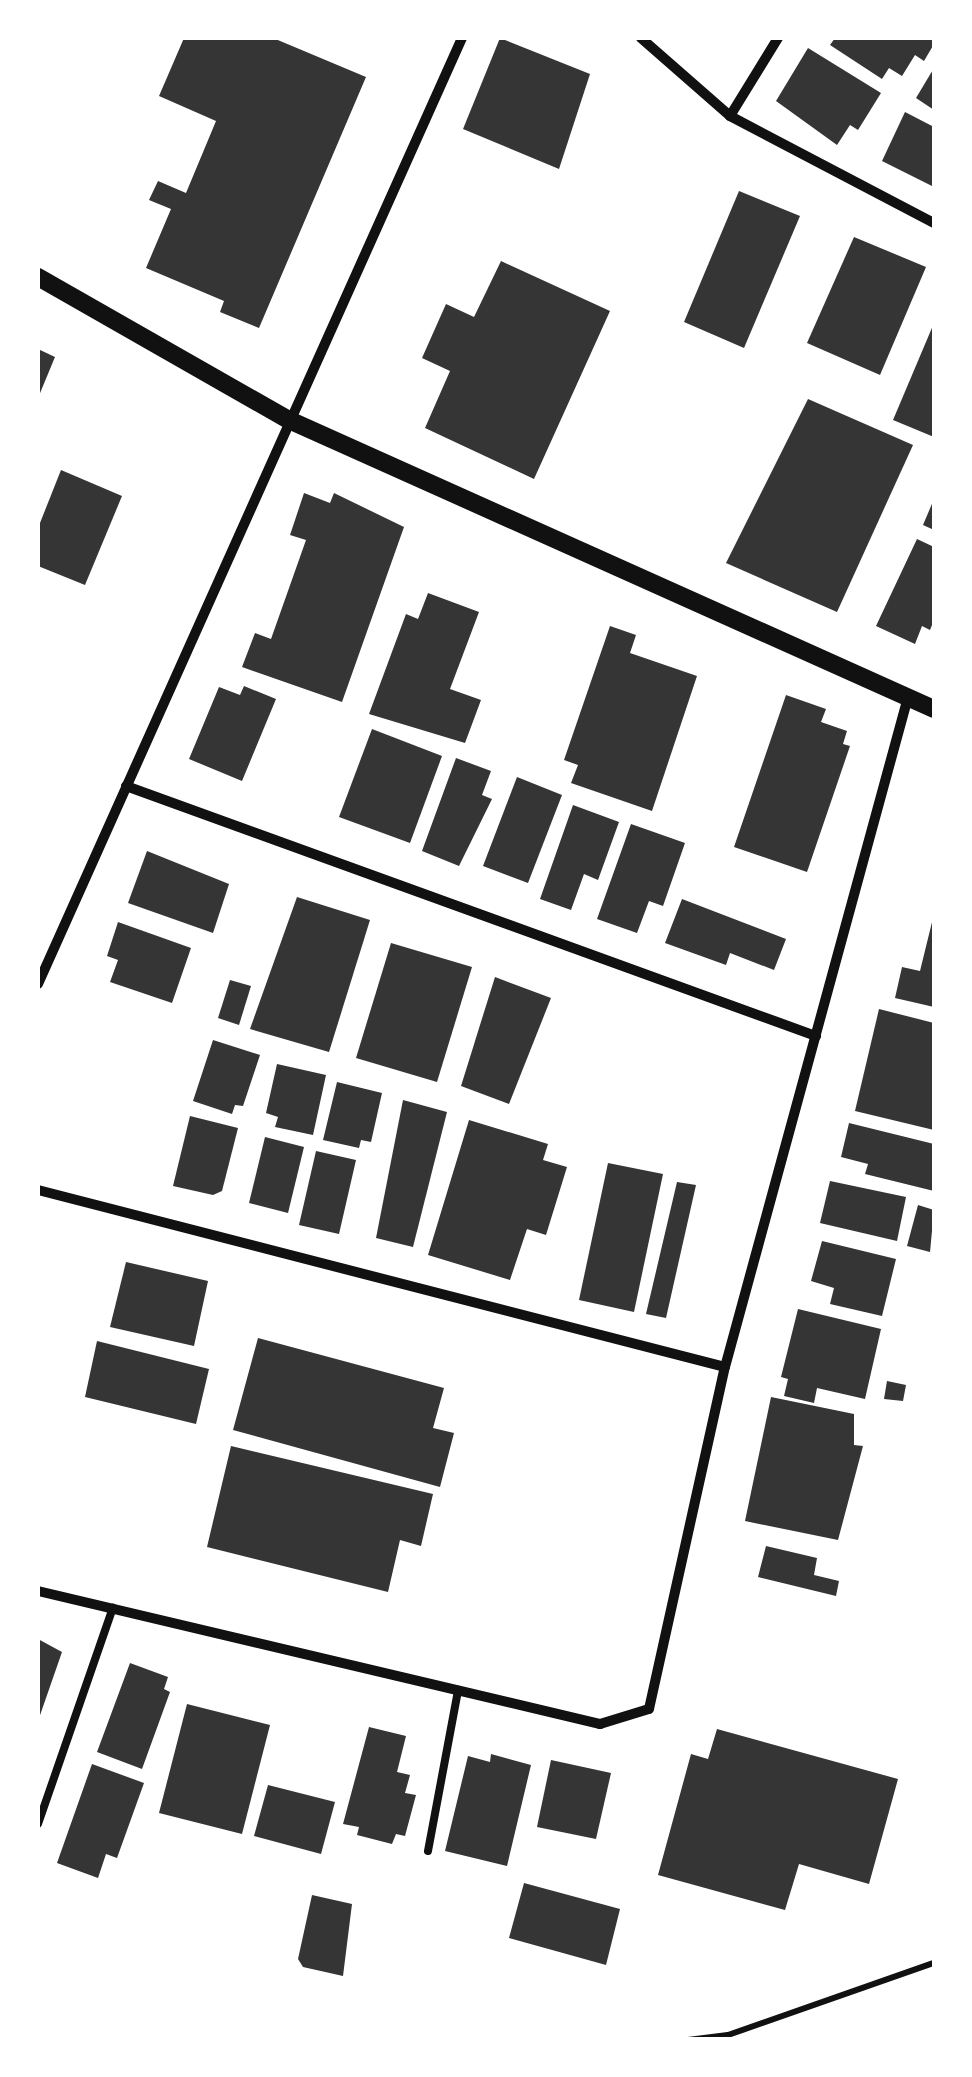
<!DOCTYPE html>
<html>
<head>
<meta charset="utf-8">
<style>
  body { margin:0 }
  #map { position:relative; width:972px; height:2077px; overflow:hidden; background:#fff; font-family:"Titillium Web",sans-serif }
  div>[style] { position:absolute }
  .building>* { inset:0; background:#353535 }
  .path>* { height:6px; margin:-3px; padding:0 3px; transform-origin:3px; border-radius:3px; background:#111 }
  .service>* { height:8px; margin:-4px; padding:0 4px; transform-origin:4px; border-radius:4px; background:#111 }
  .minor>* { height:10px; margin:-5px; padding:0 5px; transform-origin:5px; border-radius:5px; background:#111 }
  .tertiary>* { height:18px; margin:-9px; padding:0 9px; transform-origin:9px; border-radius:9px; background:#111 }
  span { translate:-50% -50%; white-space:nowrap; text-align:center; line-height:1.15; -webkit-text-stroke:10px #fff; paint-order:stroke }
  .frame { position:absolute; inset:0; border:40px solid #fff; pointer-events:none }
</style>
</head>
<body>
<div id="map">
  <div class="building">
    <div style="clip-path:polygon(184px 38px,273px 38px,366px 77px,259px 328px,220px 312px,224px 301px,146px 268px,171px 209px,149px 200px,158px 181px,186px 193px,216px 121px,159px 96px)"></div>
    <div style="clip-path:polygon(500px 38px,590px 74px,559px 169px,463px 129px)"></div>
    <div style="clip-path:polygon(835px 38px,932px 38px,934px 44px,924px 61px,915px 55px,902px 76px,889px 68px,882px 79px,830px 45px)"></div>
    <div style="clip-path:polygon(808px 48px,881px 93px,858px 130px,850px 125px,837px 145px,776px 101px)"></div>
    <div style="clip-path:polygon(934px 68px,934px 110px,916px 98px)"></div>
    <div style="clip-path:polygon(905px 112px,934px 127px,934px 187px,882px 161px)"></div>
    <div style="clip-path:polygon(739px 191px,800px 216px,744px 348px,684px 322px)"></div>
    <div style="clip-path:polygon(854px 237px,926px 267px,880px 375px,807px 343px)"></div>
    <div style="clip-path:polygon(501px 261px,610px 311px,534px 479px,425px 428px,450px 371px,422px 358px,446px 304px,474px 317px)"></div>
    <div style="clip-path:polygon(934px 323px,934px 437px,893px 420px)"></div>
    <div style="clip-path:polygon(38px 349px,55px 357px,38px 398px)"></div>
    <div style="clip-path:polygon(808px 399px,913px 445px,837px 612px,726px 563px)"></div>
    <div style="clip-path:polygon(61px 470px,122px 496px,85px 585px,38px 566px,38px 528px)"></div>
    <div style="clip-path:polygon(304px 493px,330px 503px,334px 493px,404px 527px,342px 702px,242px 667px,255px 633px,271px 639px,306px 540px,290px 535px)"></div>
    <div style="clip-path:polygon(934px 499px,934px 530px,923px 525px)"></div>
    <div style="clip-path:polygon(917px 539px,934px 547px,934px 620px,930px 630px,922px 626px,915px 644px,876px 626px)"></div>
    <div style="clip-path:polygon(428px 593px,479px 612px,450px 689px,481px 700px,465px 743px,369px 714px,406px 614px,418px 619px)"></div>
    <div style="clip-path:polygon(610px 626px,636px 635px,630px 653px,697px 676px,652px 811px,571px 783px,578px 765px,564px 760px)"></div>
    <div style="clip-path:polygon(244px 686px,276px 699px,242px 781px,189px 759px,219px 687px,240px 695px)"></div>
    <div style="clip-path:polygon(786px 695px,826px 709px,821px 722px,847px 731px,843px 744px,850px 746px,807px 872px,734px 847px)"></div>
    <div style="clip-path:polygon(372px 729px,442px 756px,410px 843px,339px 817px)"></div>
    <div style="clip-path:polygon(456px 758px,491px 771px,482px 795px,492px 799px,459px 866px,422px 851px)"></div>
    <div style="clip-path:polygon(517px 777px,562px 795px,528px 883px,483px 866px)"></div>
    <div style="clip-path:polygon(573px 805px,619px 822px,598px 880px,584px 874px,571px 910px,540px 899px)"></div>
    <div style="clip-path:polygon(631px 824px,685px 843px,663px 906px,649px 901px,637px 933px,597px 919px)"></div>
    <div style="clip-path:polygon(147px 851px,229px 884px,213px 933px,128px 903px)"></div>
    <div style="clip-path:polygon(297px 897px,370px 920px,329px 1052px,250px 1029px)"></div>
    <div style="clip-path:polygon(682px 899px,786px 939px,774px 970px,730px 953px,726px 965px,665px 943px)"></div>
    <div style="clip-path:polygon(933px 918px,934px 919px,934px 1007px,895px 998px,902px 967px,920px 971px)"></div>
    <div style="clip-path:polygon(118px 922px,191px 948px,172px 1003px,110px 982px,118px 960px,107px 956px)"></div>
    <div style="clip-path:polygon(391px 943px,472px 967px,437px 1082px,356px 1058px)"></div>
    <div style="clip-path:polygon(495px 977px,551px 998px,509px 1104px,461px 1086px)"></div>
    <div style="clip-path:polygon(230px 980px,251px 986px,239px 1025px,218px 1018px)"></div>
    <div style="clip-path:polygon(879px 1009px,934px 1023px,934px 1130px,855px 1111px)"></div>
    <div style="clip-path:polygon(213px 1040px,260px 1055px,243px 1106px,235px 1105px,232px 1114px,193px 1101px)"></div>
    <div style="clip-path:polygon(277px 1064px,326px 1075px,313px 1135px,275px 1127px,278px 1117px,266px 1113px)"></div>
    <div style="clip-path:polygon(337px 1082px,382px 1093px,371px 1142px,361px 1140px,359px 1148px,323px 1140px)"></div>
    <div style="clip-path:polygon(403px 1100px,447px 1112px,413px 1247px,376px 1238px)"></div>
    <div style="clip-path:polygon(190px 1116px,238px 1128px,222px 1191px,213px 1195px,173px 1186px)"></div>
    <div style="clip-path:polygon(469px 1120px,548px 1144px,543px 1160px,567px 1167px,546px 1235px,527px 1229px,510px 1280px,428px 1255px)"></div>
    <div style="clip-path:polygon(849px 1123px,934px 1144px,934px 1191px,865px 1174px,868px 1164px,841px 1157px)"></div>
    <div style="clip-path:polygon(265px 1137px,304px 1147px,288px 1213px,249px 1203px)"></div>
    <div style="clip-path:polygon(316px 1151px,356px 1160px,339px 1234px,299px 1225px)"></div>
    <div style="clip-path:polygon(608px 1163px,663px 1174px,634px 1312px,579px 1300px)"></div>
    <div style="clip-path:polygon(830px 1181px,906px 1197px,897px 1241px,820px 1223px)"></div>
    <div style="clip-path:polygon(677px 1182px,696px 1185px,666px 1318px,646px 1314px)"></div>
    <div style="clip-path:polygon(918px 1205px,934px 1210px,930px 1252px,907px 1246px)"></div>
    <div style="clip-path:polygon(822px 1241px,896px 1259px,882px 1316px,830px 1304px,834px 1288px,811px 1281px)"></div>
    <div style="clip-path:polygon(126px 1262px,208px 1281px,194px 1346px,110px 1327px)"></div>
    <div style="clip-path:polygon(798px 1309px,881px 1329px,865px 1399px,817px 1388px,814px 1403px,784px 1396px,788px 1379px,781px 1377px)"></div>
    <div style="clip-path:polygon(258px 1338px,444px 1388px,433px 1428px,454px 1433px,440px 1487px,233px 1430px)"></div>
    <div style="clip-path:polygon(97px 1341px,209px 1369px,196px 1424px,85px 1397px)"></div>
    <div style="clip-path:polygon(887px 1381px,906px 1385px,903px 1401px,884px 1399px)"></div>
    <div style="clip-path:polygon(771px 1397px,854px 1414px,854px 1445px,863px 1446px,838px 1540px,745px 1521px)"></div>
    <div style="clip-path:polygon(231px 1446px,433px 1494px,421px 1546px,400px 1540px,388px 1592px,207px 1547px)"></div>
    <div style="clip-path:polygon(766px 1546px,817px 1558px,814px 1575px,839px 1581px,836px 1596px,758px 1577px)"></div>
    <div style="clip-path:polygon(38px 1639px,62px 1652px,38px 1721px)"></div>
    <div style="clip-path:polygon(130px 1663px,168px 1677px,164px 1689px,170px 1692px,142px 1769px,97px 1752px)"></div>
    <div style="clip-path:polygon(187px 1704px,270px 1725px,242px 1834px,159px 1813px)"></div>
    <div style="clip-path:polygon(369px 1727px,406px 1736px,397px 1772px,410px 1775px,405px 1793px,416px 1795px,405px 1836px,396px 1834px,392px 1844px,357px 1835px,359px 1827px,343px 1824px)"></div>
    <div style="clip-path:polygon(717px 1729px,898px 1779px,869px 1884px,799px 1864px,785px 1910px,658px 1875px,691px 1754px,708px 1759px)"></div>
    <div style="clip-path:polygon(491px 1754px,531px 1765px,507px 1866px,445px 1851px,468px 1756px,490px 1762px)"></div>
    <div style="clip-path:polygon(551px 1760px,611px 1773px,596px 1839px,537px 1827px)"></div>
    <div style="clip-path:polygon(92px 1764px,144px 1783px,117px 1858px,106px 1854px,98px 1878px,57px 1863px)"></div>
    <div style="clip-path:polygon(268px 1785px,335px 1802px,321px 1854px,254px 1836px)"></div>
    <div style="clip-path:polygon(524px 1883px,620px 1909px,606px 1965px,509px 1938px)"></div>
    <div style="clip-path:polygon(312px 1895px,352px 1904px,343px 1976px,303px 1967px,298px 1959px)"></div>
  </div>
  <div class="path">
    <div style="left:688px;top:2040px;width:40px;rotate:-7.1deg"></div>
    <div style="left:728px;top:2035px;width:218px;rotate:-19.3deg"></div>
  </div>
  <div class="service">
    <div style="left:38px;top:1824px;width:229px;rotate:-70.9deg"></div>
    <div style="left:428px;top:1851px;width:164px;rotate:-79.4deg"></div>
  </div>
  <div class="minor">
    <div style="left:641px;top:38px;width:118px;rotate:41.2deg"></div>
    <div style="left:730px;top:116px;width:230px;rotate:27.7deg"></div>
    <div style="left:730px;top:116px;width:92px;rotate:-58.4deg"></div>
    <div style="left:126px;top:786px;width:734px;rotate:19.92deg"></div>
    <div style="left:38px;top:984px;width:1037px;rotate:-65.86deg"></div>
    <div style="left:38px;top:1190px;width:709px;rotate:14.45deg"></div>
    <div style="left:38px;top:1591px;width:578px;rotate:13.31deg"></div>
    <div style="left:600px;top:1724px;width:51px;rotate:-17deg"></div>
    <div style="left:649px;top:1709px;width:350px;rotate:-77.5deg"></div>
    <div style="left:725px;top:1367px;width:695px;rotate:-74.72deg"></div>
  </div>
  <div class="tertiary">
    <div style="left:38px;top:277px;width:289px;rotate:29.7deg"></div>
    <div style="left:289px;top:420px;width:707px;rotate:24.14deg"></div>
  </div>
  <div class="frame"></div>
</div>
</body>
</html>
